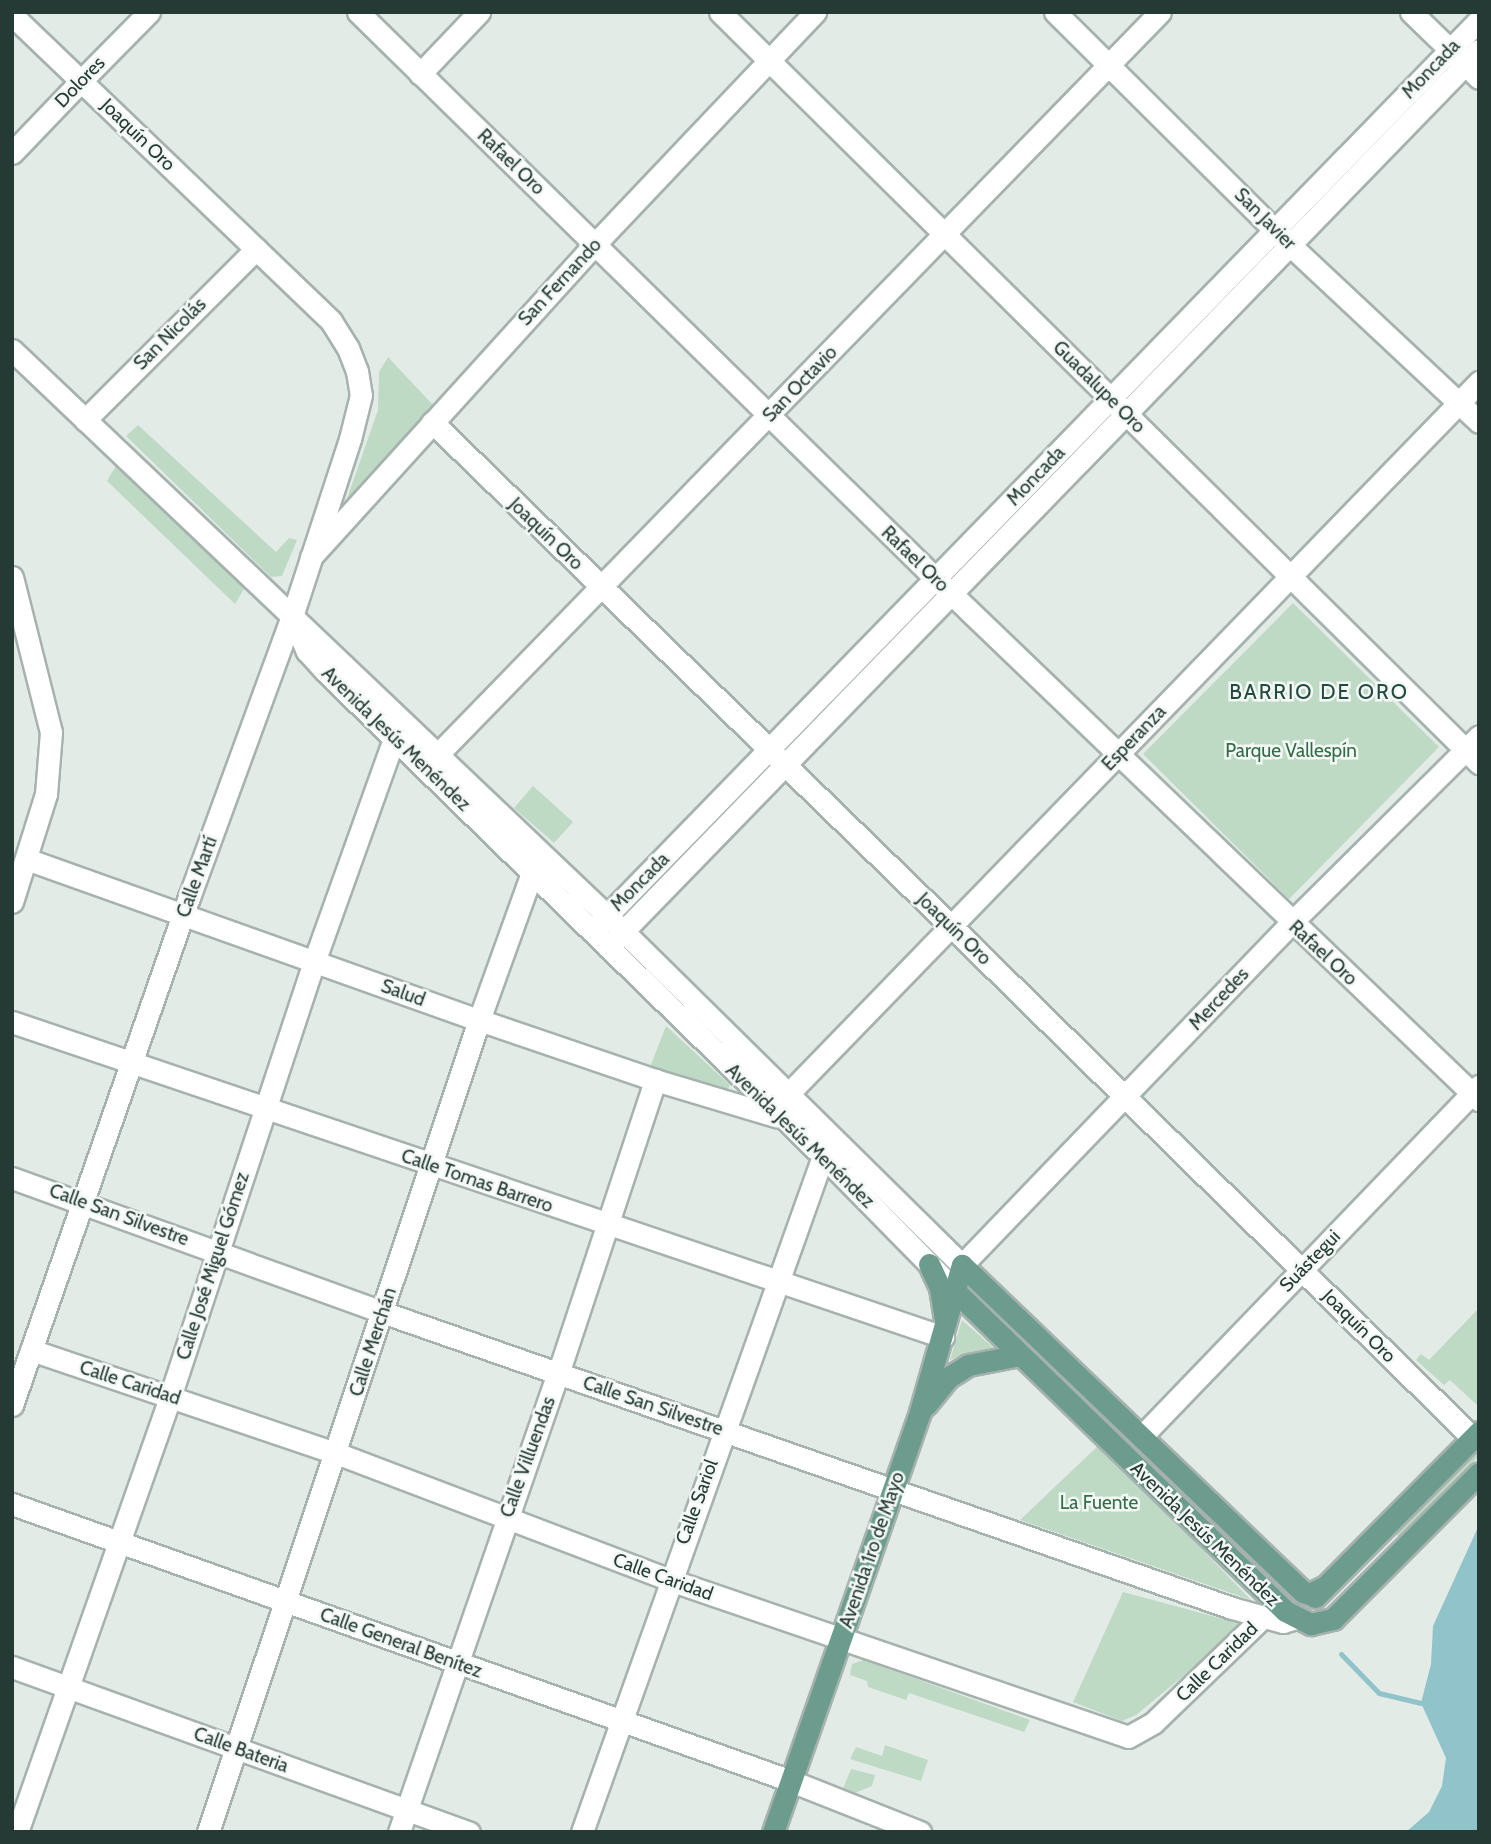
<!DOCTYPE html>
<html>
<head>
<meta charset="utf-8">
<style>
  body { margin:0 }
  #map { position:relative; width:1491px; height:1844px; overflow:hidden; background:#e3ebe7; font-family:Cabin,sans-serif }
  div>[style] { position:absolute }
  .green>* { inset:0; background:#bedac5 }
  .water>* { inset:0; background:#91c3ca }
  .stream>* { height:5px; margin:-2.5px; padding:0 2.5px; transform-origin:2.5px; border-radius:2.5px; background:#91c3ca }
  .roads { filter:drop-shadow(2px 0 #a6b2ae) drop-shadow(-2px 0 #a6b2ae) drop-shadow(0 2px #a6b2ae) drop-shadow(0 -2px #a6b2ae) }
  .street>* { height:21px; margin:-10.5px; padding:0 10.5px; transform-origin:10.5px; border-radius:10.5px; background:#fff }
  .secondary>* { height:21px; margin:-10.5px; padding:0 10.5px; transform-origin:10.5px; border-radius:10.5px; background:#fff }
  .primary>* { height:21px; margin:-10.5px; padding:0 10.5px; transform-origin:10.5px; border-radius:10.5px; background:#6c9c8e }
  span { translate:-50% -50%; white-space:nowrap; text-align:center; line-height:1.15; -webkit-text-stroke:5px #f3f8f5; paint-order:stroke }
  .street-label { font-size:19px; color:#253a34 }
  .park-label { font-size:19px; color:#336d48 }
  .neighbourhood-label { font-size:21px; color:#234a3f; letter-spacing:2px }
  .frame { position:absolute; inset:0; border:14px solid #253a34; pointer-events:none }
</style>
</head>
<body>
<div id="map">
  <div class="green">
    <div style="clip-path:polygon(388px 357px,433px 405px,343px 510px,378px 410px,379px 372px)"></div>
    <div style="clip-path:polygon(138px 425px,276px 552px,289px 538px,297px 540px,282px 576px,271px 577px,126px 436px)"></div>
    <div style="clip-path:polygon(118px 462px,247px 584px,235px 604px,107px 481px)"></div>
    <div style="clip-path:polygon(1293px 603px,1439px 747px,1289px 899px,1143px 754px)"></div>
    <div style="clip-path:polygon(533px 786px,573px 822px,554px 843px,514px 808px)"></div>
    <div style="clip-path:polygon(666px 1026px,730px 1085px,726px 1093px,650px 1067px)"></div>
    <div style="clip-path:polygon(981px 1294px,1274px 1579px,1270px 1582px,978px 1297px)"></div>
    <div style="clip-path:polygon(1479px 1308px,1479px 1406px,1478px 1406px,1450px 1380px,1444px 1385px,1416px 1360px,1421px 1354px,1429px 1360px)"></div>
    <div style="clip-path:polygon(962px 1320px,995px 1349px,971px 1352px,950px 1360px)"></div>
    <div style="clip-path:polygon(1100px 1444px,1251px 1600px,1020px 1520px)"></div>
    <div style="clip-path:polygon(1479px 1447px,1479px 1456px,1399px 1537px,1394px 1532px)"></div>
    <div style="clip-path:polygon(1123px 1592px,1238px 1623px,1240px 1629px,1136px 1715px,1122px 1721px,1073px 1702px)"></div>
    <div style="clip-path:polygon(864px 1660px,1030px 1720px,1024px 1732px,909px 1693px,906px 1700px,868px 1687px,867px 1681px,850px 1675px,852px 1664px)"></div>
    <div style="clip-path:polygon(885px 1745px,928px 1760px,921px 1781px,850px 1759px,856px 1747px,882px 1756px)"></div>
    <div style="clip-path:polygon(851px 1769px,875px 1775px,872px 1786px,850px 1795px,842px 1791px)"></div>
  </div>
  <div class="water">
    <div style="clip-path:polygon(1479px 1525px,1479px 1832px,1406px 1832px,1429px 1812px,1442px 1786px,1446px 1758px,1421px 1703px,1431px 1664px,1433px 1626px)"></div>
  </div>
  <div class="stream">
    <div style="left:1341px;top:1654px;width:54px;rotate:45.7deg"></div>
    <div style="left:1379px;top:1693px;width:43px;rotate:13.4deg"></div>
  </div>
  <div class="roads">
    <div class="street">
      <div style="left:358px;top:12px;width:810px;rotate:44.45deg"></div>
      <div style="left:936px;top:579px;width:753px;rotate:43.82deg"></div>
      <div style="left:720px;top:12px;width:1068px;rotate:44.7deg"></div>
      <div style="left:1055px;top:12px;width:331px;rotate:44.8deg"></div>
      <div style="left:1290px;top:245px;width:259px;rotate:43.1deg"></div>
      <div style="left:1411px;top:12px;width:95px;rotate:44.1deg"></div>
      <div style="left:420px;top:74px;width:86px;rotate:-46.4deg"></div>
      <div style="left:81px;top:81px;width:97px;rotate:-45.4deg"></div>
      <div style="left:85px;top:420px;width:242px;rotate:-45deg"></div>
      <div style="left:432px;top:422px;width:723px;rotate:44.16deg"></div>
      <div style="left:951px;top:926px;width:731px;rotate:44.45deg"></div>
      <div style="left:311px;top:557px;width:423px;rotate:-47.8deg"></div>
      <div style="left:595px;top:244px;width:320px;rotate:-46.5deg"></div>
      <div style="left:438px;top:754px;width:1035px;rotate:-45.78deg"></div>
      <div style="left:12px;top:1022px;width:983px;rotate:18.69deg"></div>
      <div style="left:789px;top:1093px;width:991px;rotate:-45.86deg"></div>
      <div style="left:12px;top:1178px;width:394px;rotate:19.9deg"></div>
      <div style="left:382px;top:1312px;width:900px;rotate:19.2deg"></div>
      <div style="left:1232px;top:1608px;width:53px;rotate:15.4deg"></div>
      <div style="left:1283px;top:1622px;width:14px;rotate:-17deg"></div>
      <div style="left:962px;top:1265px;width:475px;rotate:-46.1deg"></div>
      <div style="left:1291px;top:923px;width:265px;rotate:-44.8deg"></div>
      <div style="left:31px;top:1350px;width:322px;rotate:18.7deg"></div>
      <div style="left:336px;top:1453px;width:357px;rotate:20.8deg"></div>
      <div style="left:670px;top:1580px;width:484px;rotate:18.9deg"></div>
      <div style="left:1128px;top:1737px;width:29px;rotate:-29deg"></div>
      <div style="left:1153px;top:1723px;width:151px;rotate:-43.9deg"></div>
      <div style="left:1142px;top:1436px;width:486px;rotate:-46.1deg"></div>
      <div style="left:12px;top:1667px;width:486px;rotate:19.9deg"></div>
      <div style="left:791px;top:1781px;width:139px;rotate:21.6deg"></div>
      <div style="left:17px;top:1832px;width:461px;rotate:-70.6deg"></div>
      <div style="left:170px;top:1397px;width:458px;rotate:-71.7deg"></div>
      <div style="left:314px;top:962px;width:237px;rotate:-70.3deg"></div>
      <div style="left:399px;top:1832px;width:485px;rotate:-70.9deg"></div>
      <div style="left:558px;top:1374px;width:310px;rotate:-71.7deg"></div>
      <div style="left:582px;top:1832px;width:733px;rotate:-70.38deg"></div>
    </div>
    <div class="secondary">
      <div style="left:12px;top:15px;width:442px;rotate:43.8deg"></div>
      <div style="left:331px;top:321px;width:32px;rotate:58deg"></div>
      <div style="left:348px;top:348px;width:25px;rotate:69deg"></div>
      <div style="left:357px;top:371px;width:24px;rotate:81deg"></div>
      <div style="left:361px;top:395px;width:45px;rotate:104deg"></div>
      <div style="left:350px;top:439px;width:186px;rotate:108.1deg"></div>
      <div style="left:292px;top:616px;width:299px;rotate:110.1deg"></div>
      <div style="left:189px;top:897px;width:538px;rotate:109.21deg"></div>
      <div style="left:12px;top:153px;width:100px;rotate:-46.2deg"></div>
      <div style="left:12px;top:350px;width:843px;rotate:43.56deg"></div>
      <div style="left:623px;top:931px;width:476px;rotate:44.6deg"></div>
      <div style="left:12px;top:577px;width:160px;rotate:75.9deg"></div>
      <div style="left:51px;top:732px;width:62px;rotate:94.6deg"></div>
      <div style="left:46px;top:794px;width:113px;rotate:107.5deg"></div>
      <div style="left:294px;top:621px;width:33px;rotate:67deg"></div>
      <div style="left:307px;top:651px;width:28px;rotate:48deg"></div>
      <div style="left:326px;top:672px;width:692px;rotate:44.24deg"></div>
      <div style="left:822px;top:1155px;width:170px;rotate:45.5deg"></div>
      <div style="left:26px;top:859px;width:481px;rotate:19.6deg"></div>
      <div style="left:479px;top:1020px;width:186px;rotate:18.8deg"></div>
      <div style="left:655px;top:1080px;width:128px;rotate:16.7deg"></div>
      <div style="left:592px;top:931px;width:1271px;rotate:-45.76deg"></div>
      <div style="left:608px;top:947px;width:1250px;rotate:-45.84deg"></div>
      <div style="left:12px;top:1504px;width:827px;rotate:19.57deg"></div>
      <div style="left:208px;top:1832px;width:856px;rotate:-71.54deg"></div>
      <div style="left:479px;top:1020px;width:177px;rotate:-70.2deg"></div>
    </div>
    <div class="primary">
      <div style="left:929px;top:1264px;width:26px;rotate:65deg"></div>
      <div style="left:940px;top:1288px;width:30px;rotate:81deg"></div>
      <div style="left:955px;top:1291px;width:460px;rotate:44.1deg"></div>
      <div style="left:1285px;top:1611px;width:29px;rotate:27deg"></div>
      <div style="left:1311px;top:1624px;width:23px;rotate:-13deg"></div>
      <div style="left:1333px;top:1619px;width:206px;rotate:-45deg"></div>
      <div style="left:926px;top:1405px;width:36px;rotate:-51deg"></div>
      <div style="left:949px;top:1377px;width:22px;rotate:-32deg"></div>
      <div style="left:968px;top:1365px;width:53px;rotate:-10.9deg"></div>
      <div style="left:1315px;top:1597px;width:233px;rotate:-45.2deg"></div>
      <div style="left:773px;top:1832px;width:445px;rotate:-70.7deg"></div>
      <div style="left:920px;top:1412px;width:153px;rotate:-74.1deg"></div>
      <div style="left:962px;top:1265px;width:472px;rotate:43.8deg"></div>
      <div style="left:1303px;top:1592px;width:6px;rotate:18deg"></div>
      <div style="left:1309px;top:1594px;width:17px;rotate:-25deg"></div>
    </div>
  </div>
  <div class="street-label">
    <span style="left:1431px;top:69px;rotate:-46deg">Moncada</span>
    <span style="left:80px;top:82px;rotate:-46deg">Dolores</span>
    <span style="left:138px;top:135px;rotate:44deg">Joaquín Oro</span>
    <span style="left:511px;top:162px;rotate:44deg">Rafael Oro</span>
    <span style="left:1265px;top:219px;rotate:45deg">San Javier</span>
    <span style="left:560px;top:282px;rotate:-47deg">San Fernando</span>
    <span style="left:170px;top:334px;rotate:-45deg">San Nicolás</span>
    <span style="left:800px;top:384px;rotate:-46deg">San Octavio</span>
    <span style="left:1099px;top:387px;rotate:45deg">Guadalupe Oro</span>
    <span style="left:1036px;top:476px;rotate:-46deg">Moncada</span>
    <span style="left:546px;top:534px;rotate:44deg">Joaquín Oro</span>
    <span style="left:915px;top:559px;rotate:44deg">Rafael Oro</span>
    <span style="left:1134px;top:738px;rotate:-46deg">Esperanza</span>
    <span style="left:396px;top:739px;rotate:44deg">Avenida Jesús Menéndez</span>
    <span style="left:197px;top:877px;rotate:-70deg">Calle Martí</span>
    <span style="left:640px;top:882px;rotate:-45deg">Moncada</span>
    <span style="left:954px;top:929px;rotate:44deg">Joaquín Oro</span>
    <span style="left:1323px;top:953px;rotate:43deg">Rafael Oro</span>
    <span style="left:403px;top:993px;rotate:20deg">Salud</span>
    <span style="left:1219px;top:999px;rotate:-47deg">Mercedes</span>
    <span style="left:800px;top:1136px;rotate:44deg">Avenida Jesús Menéndez</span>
    <span style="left:477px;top:1181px;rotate:19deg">Calle Tomas Barrero</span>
    <span style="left:119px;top:1215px;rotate:20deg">Calle San Silvestre</span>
    <span style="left:1310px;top:1261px;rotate:-46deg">Suástegui</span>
    <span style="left:213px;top:1266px;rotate:-72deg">Calle José Miguel Gómez</span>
    <span style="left:1359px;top:1326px;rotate:45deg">Joaquín Oro</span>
    <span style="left:373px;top:1342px;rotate:-72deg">Calle Merchán</span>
    <span style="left:130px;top:1383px;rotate:18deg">Calle Caridad</span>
    <span style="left:653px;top:1406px;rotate:19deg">Calle San Silvestre</span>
    <span style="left:528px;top:1457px;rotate:-70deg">Calle Villuendas</span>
    <span style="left:697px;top:1502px;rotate:-70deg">Calle Sariol</span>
    <span style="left:1205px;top:1534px;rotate:44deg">Avenida Jesús Menéndez</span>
    <span style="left:872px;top:1550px;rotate:-71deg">Avenida 1ro de Mayo</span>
    <span style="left:663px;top:1577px;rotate:20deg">Calle Caridad</span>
    <span style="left:401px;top:1643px;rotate:20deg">Calle General Benítez</span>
    <span style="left:1217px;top:1662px;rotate:-44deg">Calle Caridad</span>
    <span style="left:241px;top:1750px;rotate:20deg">Calle Bateria</span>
  </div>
  <div class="park-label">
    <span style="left:1291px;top:751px">Parque Vallespín</span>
    <span style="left:1099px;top:1503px">La Fuente</span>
  </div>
  <div class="neighbourhood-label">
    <span style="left:1319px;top:692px">BARRIO DE ORO</span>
  </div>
  <div class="frame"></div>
</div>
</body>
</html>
